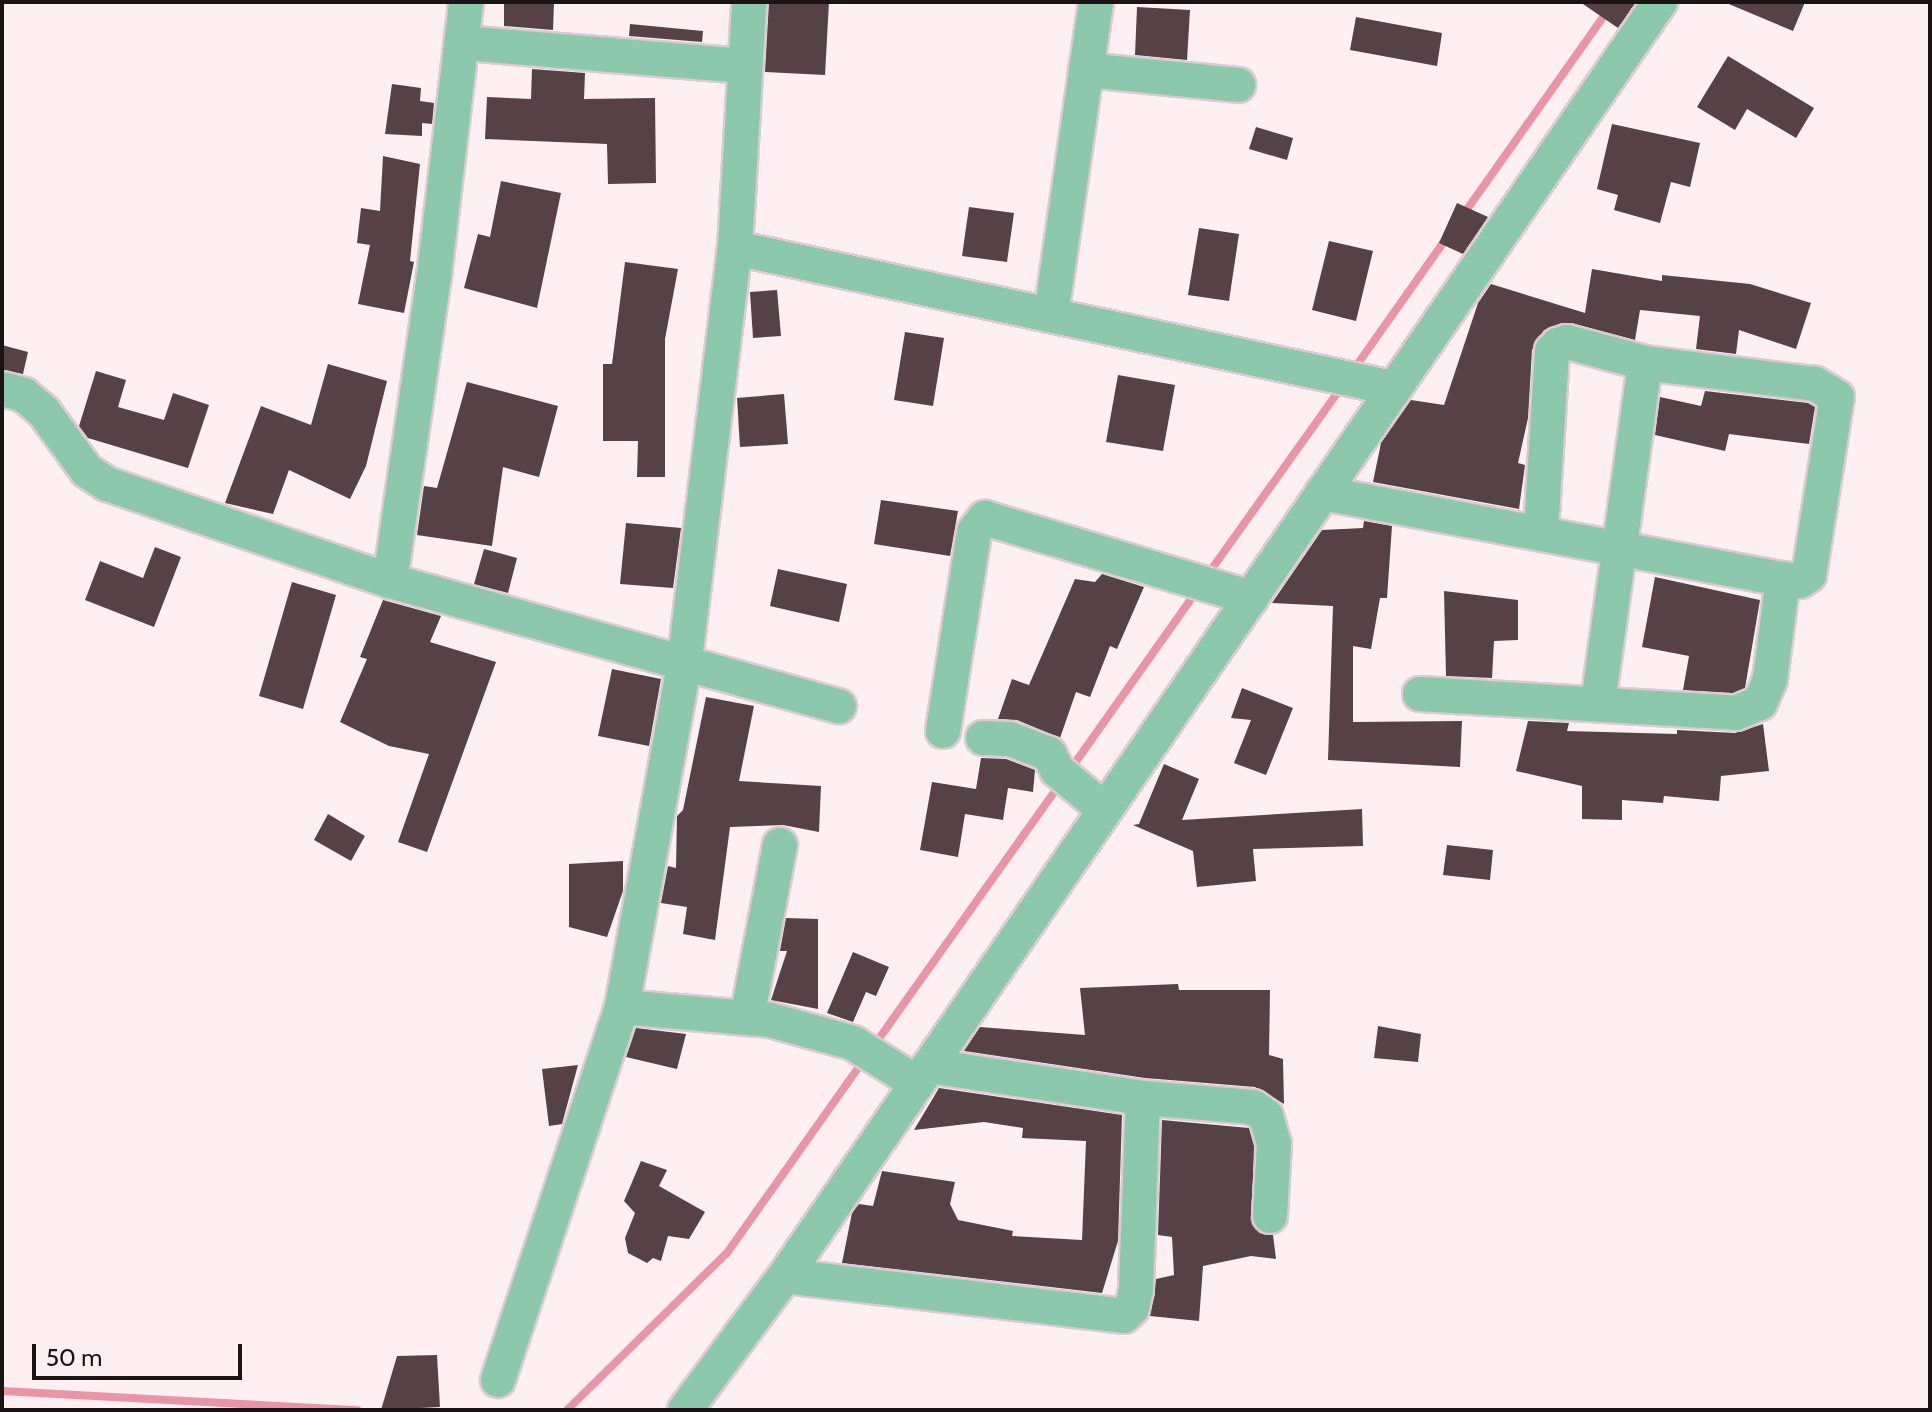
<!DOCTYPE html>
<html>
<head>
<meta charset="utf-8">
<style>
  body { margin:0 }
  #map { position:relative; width:1932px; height:1412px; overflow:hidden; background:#feeff2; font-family:Cabin,sans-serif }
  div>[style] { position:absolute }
  .stream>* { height:8px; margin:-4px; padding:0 4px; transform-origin:4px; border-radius:4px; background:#e994a7 }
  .building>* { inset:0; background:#564246 }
  .roads { filter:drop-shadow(2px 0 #dacccf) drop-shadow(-2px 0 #dacccf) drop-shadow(0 2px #dacccf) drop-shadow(0 -2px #dacccf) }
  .minor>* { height:34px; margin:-17px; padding:0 17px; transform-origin:17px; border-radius:17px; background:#8cc8ab }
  span { translate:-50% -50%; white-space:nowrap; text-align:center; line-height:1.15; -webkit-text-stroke:8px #feeff2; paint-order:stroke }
  .frame { position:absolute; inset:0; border:4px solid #1c1315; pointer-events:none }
  .scale { position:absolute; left:32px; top:1344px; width:210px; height:36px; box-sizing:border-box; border:4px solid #1c1315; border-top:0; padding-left:10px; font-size:24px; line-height:28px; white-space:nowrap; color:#1c1315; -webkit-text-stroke:6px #feeff2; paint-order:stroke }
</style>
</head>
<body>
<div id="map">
  <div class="stream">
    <div style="left:1463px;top:215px;width:261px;rotate:-54.7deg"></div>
    <div style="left:1352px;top:372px;width:166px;rotate:-54.8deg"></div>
    <div style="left:1206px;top:577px;width:234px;rotate:-54.5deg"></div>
    <div style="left:1070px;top:770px;width:218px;rotate:-54.7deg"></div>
    <div style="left:873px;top:1047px;width:323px;rotate:-54.6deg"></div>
    <div style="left:2px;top:1391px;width:356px;rotate:3.1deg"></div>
    <div style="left:567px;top:1410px;width:224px;rotate:-44.5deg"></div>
    <div style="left:727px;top:1253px;width:239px;rotate:-54.7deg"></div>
  </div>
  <div class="building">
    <div style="clip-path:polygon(504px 2px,554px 2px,553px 30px,504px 26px)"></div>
    <div style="clip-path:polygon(769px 2px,829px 2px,825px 75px,765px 72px)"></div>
    <div style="clip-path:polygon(1580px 2px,1636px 2px,1618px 28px)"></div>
    <div style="clip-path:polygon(1724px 2px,1805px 2px,1793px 31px)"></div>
    <div style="clip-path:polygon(1137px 7px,1190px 10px,1187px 60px,1135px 55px)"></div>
    <div style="clip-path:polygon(1356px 17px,1442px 33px,1437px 66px,1350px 50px)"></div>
    <div style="clip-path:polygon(630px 24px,703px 31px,702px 42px,629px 36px)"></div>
    <div style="clip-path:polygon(1728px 56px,1814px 108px,1796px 138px,1747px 109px,1735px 130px,1697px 107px)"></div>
    <div style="clip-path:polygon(532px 69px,585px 73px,584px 99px,655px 98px,656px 183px,608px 184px,607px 144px,485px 139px,487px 97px,531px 99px)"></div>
    <div style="clip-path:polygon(392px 84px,421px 88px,420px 101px,434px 103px,432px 124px,422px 123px,422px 136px,385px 134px)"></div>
    <div style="clip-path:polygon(1612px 124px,1700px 143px,1690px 187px,1671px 182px,1660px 223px,1614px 210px,1618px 195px,1597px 189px)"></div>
    <div style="clip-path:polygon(1256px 127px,1293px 138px,1287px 160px,1249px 149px)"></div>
    <div style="clip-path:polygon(383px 156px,420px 164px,410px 261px,414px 262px,404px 313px,358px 304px,370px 245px,357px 243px,361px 208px,380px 211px)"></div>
    <div style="clip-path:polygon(501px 181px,561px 193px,537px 308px,464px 288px,478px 234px,490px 237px)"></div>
    <div style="clip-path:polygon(1457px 203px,1488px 217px,1463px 254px,1439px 243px)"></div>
    <div style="clip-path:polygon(969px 207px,1014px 213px,1007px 262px,962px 256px)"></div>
    <div style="clip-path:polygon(1199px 228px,1239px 234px,1229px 301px,1188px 295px)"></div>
    <div style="clip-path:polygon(1329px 241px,1373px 251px,1356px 321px,1312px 310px)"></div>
    <div style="clip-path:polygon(625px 262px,678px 269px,665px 339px,665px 477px,637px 477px,638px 441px,603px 441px,603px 364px,612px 364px)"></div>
    <div style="clip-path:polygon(1592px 269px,1662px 281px,1662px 275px,1750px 284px,1811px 303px,1796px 349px,1739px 330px,1736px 354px,1696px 349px,1700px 316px,1640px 310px,1635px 340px,1571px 323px,1544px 330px,1532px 350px,1528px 418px,1518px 463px,1525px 465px,1519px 509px,1373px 482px,1381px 443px,1411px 400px,1444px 405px,1478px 303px,1491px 284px,1585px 313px)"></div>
    <div style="clip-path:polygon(777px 290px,781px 336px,753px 338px,750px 292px)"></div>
    <div style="clip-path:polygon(905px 332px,944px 338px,933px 406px,894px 400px)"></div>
    <div style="clip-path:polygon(2px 345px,28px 352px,23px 374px,2px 370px)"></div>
    <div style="clip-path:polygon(328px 364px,387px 381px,366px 466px,350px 499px,289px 470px,273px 514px,225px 503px,261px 406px,311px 425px)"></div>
    <div style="clip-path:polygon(96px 371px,126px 380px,118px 407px,164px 420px,173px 393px,209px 405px,188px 468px,88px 438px,79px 426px)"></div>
    <div style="clip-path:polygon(1118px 375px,1175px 385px,1163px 451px,1106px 442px)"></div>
    <div style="clip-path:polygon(467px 382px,558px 406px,539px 477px,503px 467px,492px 546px,417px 535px,424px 486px,437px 488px)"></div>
    <div style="clip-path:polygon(1705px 391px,1808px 403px,1815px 407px,1809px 444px,1729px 434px,1725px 451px,1655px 435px,1660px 397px,1701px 406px)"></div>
    <div style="clip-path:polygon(784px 394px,788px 444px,740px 447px,737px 398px)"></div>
    <div style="clip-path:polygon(881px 500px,958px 511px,950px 556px,874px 544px)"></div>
    <div style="clip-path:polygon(1364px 521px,1392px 526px,1387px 598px,1380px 598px,1371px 649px,1353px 646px,1353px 722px,1462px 721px,1460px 767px,1328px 760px,1333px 606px,1272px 603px,1322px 530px,1363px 528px)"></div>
    <div style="clip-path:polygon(626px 523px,681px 528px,673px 588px,620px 584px)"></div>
    <div style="clip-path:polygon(155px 547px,181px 557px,154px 627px,85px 600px,100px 561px,143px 578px)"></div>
    <div style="clip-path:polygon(484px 549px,517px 558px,508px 593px,474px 584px)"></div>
    <div style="clip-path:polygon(778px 569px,847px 584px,839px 622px,770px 606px)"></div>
    <div style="clip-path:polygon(1102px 574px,1144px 587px,1117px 649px,1110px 646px,1090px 697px,1076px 692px,1060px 738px,1017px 720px,998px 719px,1012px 679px,1029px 685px,1075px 579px,1095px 582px)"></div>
    <div style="clip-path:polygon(1655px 577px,1760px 600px,1745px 688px,1733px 693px,1683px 690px,1689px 656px,1642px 647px)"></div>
    <div style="clip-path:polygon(292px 582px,336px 595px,303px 709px,259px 696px)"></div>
    <div style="clip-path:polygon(1444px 591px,1518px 600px,1518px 640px,1494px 641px,1492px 678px,1446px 676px)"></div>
    <div style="clip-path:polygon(383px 600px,441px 616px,430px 642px,496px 662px,427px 852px,398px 842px,429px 754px,389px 746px,340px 722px,367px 659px,360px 657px)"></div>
    <div style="clip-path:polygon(612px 669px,661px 679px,649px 746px,598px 736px)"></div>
    <div style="clip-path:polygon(1242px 688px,1293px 708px,1266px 775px,1234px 763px,1251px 720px,1231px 718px)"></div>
    <div style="clip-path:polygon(706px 697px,754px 706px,739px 781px,821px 786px,819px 832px,783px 825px,730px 827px,715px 940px,683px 934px,687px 907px,661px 903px,668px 866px,676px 868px,677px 816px,683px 810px)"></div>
    <div style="clip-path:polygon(1528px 721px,1569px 723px,1567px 731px,1677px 734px,1677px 730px,1735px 733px,1763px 724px,1769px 771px,1721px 776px,1719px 801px,1664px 796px,1663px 803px,1622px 800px,1622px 820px,1582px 819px,1582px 786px,1516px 771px)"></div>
    <div style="clip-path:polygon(981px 758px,1006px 759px,1035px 770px,1033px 792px,1008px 788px,1003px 820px,965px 814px,958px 857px,920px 850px,932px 782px,976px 789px)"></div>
    <div style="clip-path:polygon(1164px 764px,1199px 779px,1182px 820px,1362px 809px,1363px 846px,1253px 849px,1256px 881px,1197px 887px,1193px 851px,1133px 825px,1139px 824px)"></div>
    <div style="clip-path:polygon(328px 814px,365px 836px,351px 861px,314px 840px)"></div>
    <div style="clip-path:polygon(1447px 845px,1493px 850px,1490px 880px,1443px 875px)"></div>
    <div style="clip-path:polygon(623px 861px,623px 891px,607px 937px,569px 927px,569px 864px)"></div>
    <div style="clip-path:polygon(786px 918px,818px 919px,818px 1009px,771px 1000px,787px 951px,780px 951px)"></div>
    <div style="clip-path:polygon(853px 952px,889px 967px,876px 996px,866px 992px,853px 1022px,827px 1013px)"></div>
    <div style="clip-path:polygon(1178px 984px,1179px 990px,1270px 990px,1269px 1055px,1283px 1059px,1284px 1104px,1255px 1087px,1145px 1078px,964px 1051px,980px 1027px,1085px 1035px,1080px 988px)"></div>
    <div style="clip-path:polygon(1378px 1026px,1421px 1034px,1418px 1062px,1374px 1058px)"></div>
    <div style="clip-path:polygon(636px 1028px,686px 1034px,677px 1069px,626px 1057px)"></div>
    <div style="clip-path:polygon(578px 1065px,562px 1124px,549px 1126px,542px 1069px)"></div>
    <div style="clip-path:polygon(939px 1088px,1122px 1115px,1118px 1241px,1102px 1293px,842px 1263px,852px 1213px,859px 1204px,873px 1206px,882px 1171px,955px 1182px,950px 1204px,958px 1220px,1013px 1231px,1012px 1236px,1082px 1240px,1086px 1141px,1022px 1138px,1023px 1128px,984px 1122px,914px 1130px)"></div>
    <div style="clip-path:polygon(1162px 1120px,1249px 1128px,1254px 1146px,1252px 1224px,1260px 1233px,1273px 1235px,1276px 1259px,1251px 1256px,1203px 1266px,1199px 1321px,1150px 1316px,1156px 1279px,1174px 1275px,1172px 1237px,1158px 1235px)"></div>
    <div style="clip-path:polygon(641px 1161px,667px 1170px,659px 1186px,705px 1212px,689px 1239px,668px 1236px,661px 1261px,653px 1258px,647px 1263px,628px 1253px,625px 1238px,635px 1213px,624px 1201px)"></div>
    <div style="clip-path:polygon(437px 1355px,440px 1407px,381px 1410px,397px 1356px)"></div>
  </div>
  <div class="roads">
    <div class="minor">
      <div style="left:464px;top:43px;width:282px;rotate:4.7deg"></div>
      <div style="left:1086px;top:70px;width:153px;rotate:5.6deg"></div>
      <div style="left:735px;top:248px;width:672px;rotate:12.03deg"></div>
      <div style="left:1051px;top:315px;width:316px;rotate:-81.8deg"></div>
      <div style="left:2px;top:389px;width:23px;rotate:15deg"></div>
      <div style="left:24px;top:395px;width:26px;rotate:40deg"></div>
      <div style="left:44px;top:412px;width:73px;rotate:53.9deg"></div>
      <div style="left:87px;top:471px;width:24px;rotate:33deg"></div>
      <div style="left:107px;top:484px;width:299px;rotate:18.9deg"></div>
      <div style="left:390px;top:581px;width:466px;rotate:15.6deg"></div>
      <div style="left:1322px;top:493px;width:469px;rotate:10.6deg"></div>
      <div style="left:390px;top:581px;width:308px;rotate:-81.8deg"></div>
      <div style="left:434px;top:276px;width:276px;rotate:-83.3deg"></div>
      <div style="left:1420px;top:694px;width:317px;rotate:3.4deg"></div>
      <div style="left:1736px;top:713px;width:26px;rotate:-23deg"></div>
      <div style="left:1760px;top:703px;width:26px;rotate:-67deg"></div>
      <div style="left:1770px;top:679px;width:101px;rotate:-82.6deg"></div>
      <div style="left:1783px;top:579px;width:17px;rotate:7deg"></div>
      <div style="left:1800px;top:581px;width:11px;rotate:-34deg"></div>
      <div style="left:1809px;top:575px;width:180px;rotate:-81.1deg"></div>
      <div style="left:1837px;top:397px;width:26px;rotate:-149deg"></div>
      <div style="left:1815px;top:384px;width:171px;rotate:-173deg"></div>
      <div style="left:1645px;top:363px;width:81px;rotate:-164.9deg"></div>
      <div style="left:1567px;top:342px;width:9px;rotate:162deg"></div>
      <div style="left:1558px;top:345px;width:8px;rotate:135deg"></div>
      <div style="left:1552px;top:351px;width:182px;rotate:93.5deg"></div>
      <div style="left:1598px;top:703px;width:343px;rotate:-82.1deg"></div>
      <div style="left:943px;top:731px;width:201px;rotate:-81.1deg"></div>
      <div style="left:974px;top:532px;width:18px;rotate:-52deg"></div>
      <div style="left:985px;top:518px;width:278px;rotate:16.7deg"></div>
      <div style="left:983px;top:738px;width:27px;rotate:2deg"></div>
      <div style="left:1010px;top:739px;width:42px;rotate:21deg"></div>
      <div style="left:1049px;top:754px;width:18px;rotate:63deg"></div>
      <div style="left:1057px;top:770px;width:62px;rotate:39.8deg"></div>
      <div style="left:622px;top:1007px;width:149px;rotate:5deg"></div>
      <div style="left:770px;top:1020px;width:86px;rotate:15.5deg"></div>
      <div style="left:853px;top:1043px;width:75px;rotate:32deg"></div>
      <div style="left:747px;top:1018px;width:176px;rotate:-79.2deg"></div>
      <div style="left:929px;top:1066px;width:216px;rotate:8.5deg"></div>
      <div style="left:1143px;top:1098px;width:110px;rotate:4.7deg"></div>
      <div style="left:1253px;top:1107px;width:16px;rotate:35deg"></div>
      <div style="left:1266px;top:1116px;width:29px;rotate:74deg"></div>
      <div style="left:1274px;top:1144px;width:72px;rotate:93.2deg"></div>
      <div style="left:785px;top:1276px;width:341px;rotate:6.7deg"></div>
      <div style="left:1124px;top:1316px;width:11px;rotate:-45deg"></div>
      <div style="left:1132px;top:1308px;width:19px;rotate:-78deg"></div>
      <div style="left:1136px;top:1289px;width:191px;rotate:-87.9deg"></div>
      <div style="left:498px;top:1380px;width:393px;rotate:-71.6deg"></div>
      <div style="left:622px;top:1007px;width:346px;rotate:-79.7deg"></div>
      <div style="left:684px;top:667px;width:422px;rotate:-83.1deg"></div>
      <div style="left:735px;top:248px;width:246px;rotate:-86.7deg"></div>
      <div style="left:685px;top:1410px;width:167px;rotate:-53.3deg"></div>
      <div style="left:785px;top:1276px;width:1546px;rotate:-55.52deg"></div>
    </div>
  </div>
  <div class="frame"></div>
  <div class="scale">50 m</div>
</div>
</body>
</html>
